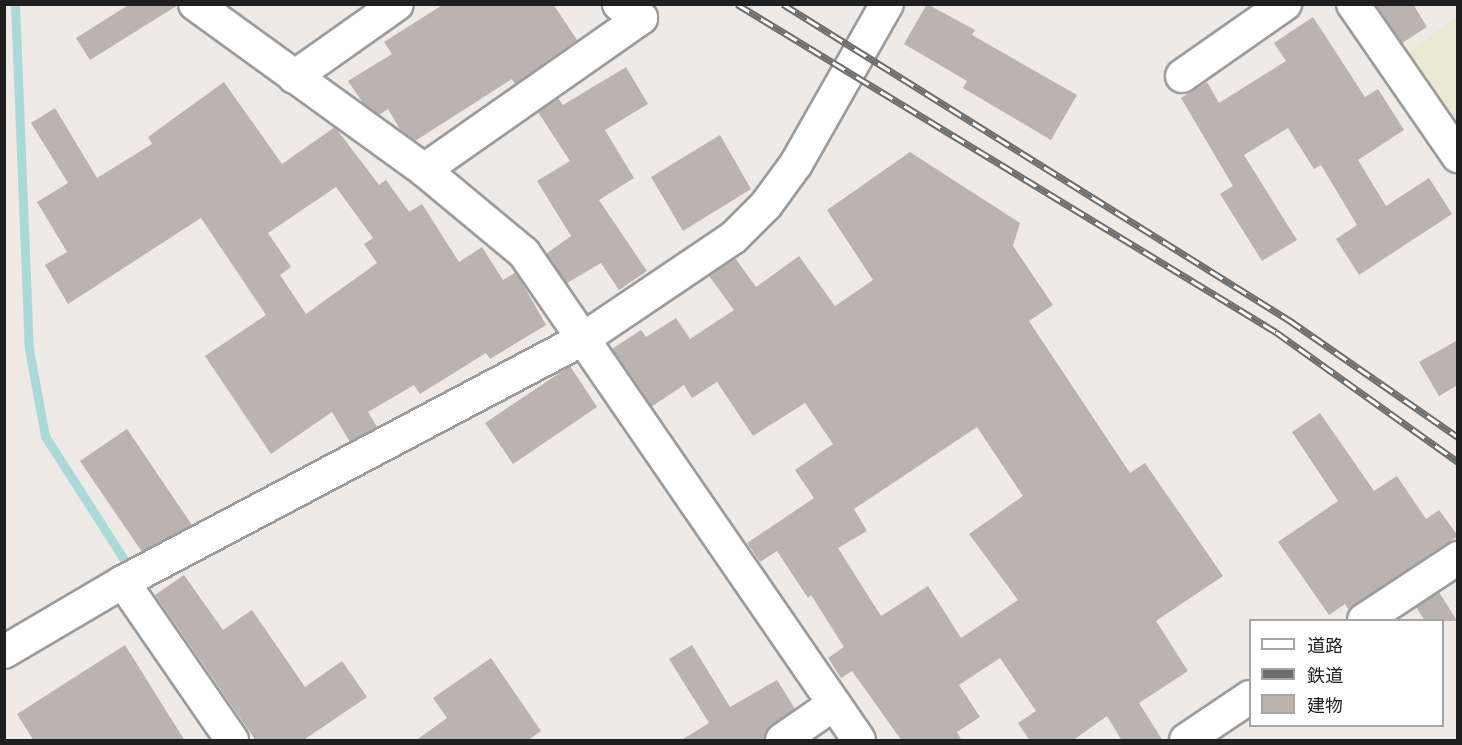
<!DOCTYPE html>
<html>
<head>
<meta charset="utf-8">
<style>
  body { margin:0 }
  #map { position:relative; width:1462px; height:745px; overflow:hidden; background:#efeae6; font-family:"PT Sans Narrow","Noto Sans JP",sans-serif }
  div>[style] { position:absolute }
  .farmland>* { inset:0; background:#ece8d3 }
  .stream>* { height:9px; margin:-4.5px; padding:0 4.5px; transform-origin:4.5px; border-radius:4.5px; background:#aad9d9 }
  .building>* { inset:0; background:#bcb2af }
  .roads { filter:drop-shadow(2px 0 #9c9c9c) drop-shadow(-2px 0 #9c9c9c) drop-shadow(0 2px #9c9c9c) drop-shadow(0 -2px #9c9c9c) }
  .minor>* { height:32px; margin:-16px; padding:0 16px; transform-origin:16px; border-radius:16px; background:#fff }
  .rail>* { height:7px; margin-top:-3.5px; transform-origin:0; background:repeating-linear-gradient(90deg,#fff 0 14px,#6d6d6d 0 28px); box-sizing:border-box; border-block:2px solid #6d6d6d }
  span { translate:-50% -50%; white-space:nowrap; text-align:center; line-height:1.15; -webkit-text-stroke:5px #fff; paint-order:stroke }
  .frame { position:absolute; inset:0; border:6px solid #1f1f1f; pointer-events:none }
  .legend { position:absolute; left:1249px; top:619px; width:195px; height:108px; box-sizing:border-box; background:#fff; border:2px solid #a5a5a5; margin:0; padding:8px 10px; list-style:none; font-size:18px; color:#1f1f1f }
  .legend li { display:flex; align-items:center; gap:12px; height:30px }
  .legend b { width:30px; border:2px solid #a5a5a5 }
</style>
</head>
<body>
<div id="map">
  <div class="farmland">
    <div style="clip-path:polygon(1457px 16px,1457px 134px,1403px 56px)"></div>
  </div>
  <div class="stream">
    <div style="left:15px;top:4px;width:345px;rotate:87.7deg"></div>
    <div style="left:29px;top:349px;width:88px;rotate:79.6deg"></div>
    <div style="left:45px;top:436px;width:161px;rotate:57.4deg"></div>
  </div>
  <div class="building">
    <div style="clip-path:polygon(130px 4px,178px 5px,90px 60px,76px 38px)"></div>
    <div style="clip-path:polygon(444px 4px,553px 4px,577px 40px,515px 84px,512px 79px,415px 141px,401px 131px,388px 109px,379px 115px,363px 103px,348px 81px,392px 54px,384px 42px)"></div>
    <div style="clip-path:polygon(927px 4px,975px 30px,972px 35px,1077px 95px,1051px 140px,963px 88px,967px 81px,904px 44px)"></div>
    <div style="clip-path:polygon(1375px 4px,1413px 4px,1427px 27px,1402px 43px)"></div>
    <div style="clip-path:polygon(1313px 17px,1365px 97px,1378px 89px,1404px 130px,1358px 160px,1386px 206px,1429px 178px,1452px 214px,1359px 275px,1336px 239px,1357px 225px,1321px 165px,1314px 169px,1288px 128px,1244px 155px,1297px 240px,1262px 261px,1220px 194px,1233px 186px,1181px 98px,1207px 82px,1219px 103px,1286px 61px,1274px 43px)"></div>
    <div style="clip-path:polygon(626px 67px,648px 104px,605px 130px,634px 178px,599px 200px,647px 271px,619px 290px,601px 263px,567px 283px,546px 254px,571px 236px,537px 181px,570px 161px,538px 112px,558px 98px,563px 105px)"></div>
    <div style="clip-path:polygon(evenodd,224px 82px,282px 164px,335px 127px,379px 185px,386px 180px,409px 212px,422px 204px,459px 262px,482px 247px,503px 280px,516px 272px,546px 325px,490px 359px,486px 353px,420px 394px,414px 385px,368px 412px,377px 427px,350px 442px,332px 412px,271px 454px,205px 356px,266px 315px,201px 218px,68px 304px,45px 265px,67px 252px,37px 202px,68px 183px,31px 123px,55px 108px,97px 178px,152px 144px,148px 137px,224px 82px,336px 187px,373px 238px,364px 244px,377px 263px,306px 314px,280px 275px,291px 267px,268px 233px,336px 187px)"></div>
    <div style="clip-path:polygon(720px 135px,751px 189px,683px 231px,651px 177px)"></div>
    <div style="clip-path:polygon(evenodd,910px 152px,1020px 223px,1013px 246px,1053px 305px,1029px 321px,1130px 473px,1145px 463px,1223px 576px,1156px 621px,1188px 671px,1139px 703px,1163px 741px,1122px 741px,1107px 716px,1072px 741px,1030px 741px,1018px 723px,1036px 711px,1000px 658px,959px 685px,980px 717px,957px 732px,962px 741px,902px 741px,852px 671px,841px 678px,828px 658px,844px 647px,811px 595px,808px 598px,777px 551px,760px 562px,747px 543px,814px 498px,795px 470px,833px 444px,805px 403px,753px 436px,717px 382px,692px 398px,684px 385px,651px 407px,612px 349px,641px 330px,646px 337px,676px 318px,690px 339px,734px 310px,709px 276px,735px 258px,756px 287px,799px 256px,835px 306px,873px 280px,827px 210px,910px 152px,977px 427px,1023px 496px,969px 534px,1018px 600px,961px 638px,928px 586px,881px 616px,838px 548px,867px 531px,854px 509px,977px 427px)"></div>
    <div style="clip-path:polygon(1458px 340px,1458px 385px,1439px 396px,1419px 362px)"></div>
    <div style="clip-path:polygon(570px 366px,597px 407px,513px 464px,485px 423px)"></div>
    <div style="clip-path:polygon(1320px 413px,1374px 491px,1397px 476px,1426px 519px,1439px 510px,1458px 536px,1348px 609px,1345px 604px,1329px 615px,1278px 542px,1338px 501px,1292px 432px)"></div>
    <div style="clip-path:polygon(127px 429px,192px 525px,142px 552px,80px 461px)"></div>
    <div style="clip-path:polygon(184px 575px,223px 630px,252px 610px,305px 687px,342px 661px,367px 697px,302px 741px,256px 741px,155px 595px)"></div>
    <div style="clip-path:polygon(1439px 592px,1457px 621px,1425px 621px,1416px 607px)"></div>
    <div style="clip-path:polygon(125px 645px,185px 741px,34px 741px,17px 714px)"></div>
    <div style="clip-path:polygon(692px 645px,730px 707px,777px 680px,795px 709px,771px 726px,764px 741px,680px 741px,709px 723px,669px 659px)"></div>
    <div style="clip-path:polygon(491px 658px,541px 731px,527px 741px,415px 741px,447px 718px,433px 698px)"></div>
  </div>
  <div class="roads">
    <div class="minor">
      <div style="left:195px;top:4px;width:283px;rotate:35.9deg"></div>
      <div style="left:424px;top:170px;width:130px;rotate:39.7deg"></div>
      <div style="left:524px;top:253px;width:591px;rotate:55.48deg"></div>
      <div style="left:1353px;top:4px;width:185px;rotate:55.4deg"></div>
      <div style="left:1182px;top:76px;width:126px;rotate:-35deg"></div>
      <div style="left:294px;top:77px;width:126px;rotate:-35.3deg"></div>
      <div style="left:424px;top:170px;width:265px;rotate:-35deg"></div>
      <div style="left:641px;top:18px;width:26px;rotate:-148deg"></div>
      <div style="left:123px;top:582px;width:192px;rotate:55.4deg"></div>
      <div style="left:1364px;top:620px;width:113px;rotate:-33.4deg"></div>
      <div style="left:4px;top:652px;width:138px;rotate:-30.5deg"></div>
      <div style="left:123px;top:582px;width:520px;rotate:-27.85deg"></div>
      <div style="left:583px;top:339px;width:181px;rotate:-34deg"></div>
      <div style="left:733px;top:238px;width:47px;rotate:-45deg"></div>
      <div style="left:766px;top:205px;width:51px;rotate:-53.8deg"></div>
      <div style="left:796px;top:164px;width:184px;rotate:-60.4deg"></div>
      <div style="left:782px;top:740px;width:63px;rotate:-34.7deg"></div>
      <div style="left:1186px;top:740px;width:77px;rotate:-33.9deg"></div>
    </div>
  </div>
  <div class="rail">
    <div style="left:737px;top:4px;width:631px;rotate:31.32deg"></div>
    <div style="left:1276px;top:332px;width:224px;rotate:35.5deg"></div>
    <div style="left:783px;top:4px;width:597px;rotate:31.99deg"></div>
    <div style="left:1289px;top:320px;width:206px;rotate:34.7deg"></div>
  </div>
  <div class="frame"></div>
  <ul class="legend">
  <li><b style="height:8px;background:#fff"></b>道路</li>
  <li><b style="height:8px;background:#6d6d6d"></b>鉄道</li>
  <li><b style="height:16px;background:#bcb2af"></b>建物</li>
  </ul>
</div>
</body>
</html>
